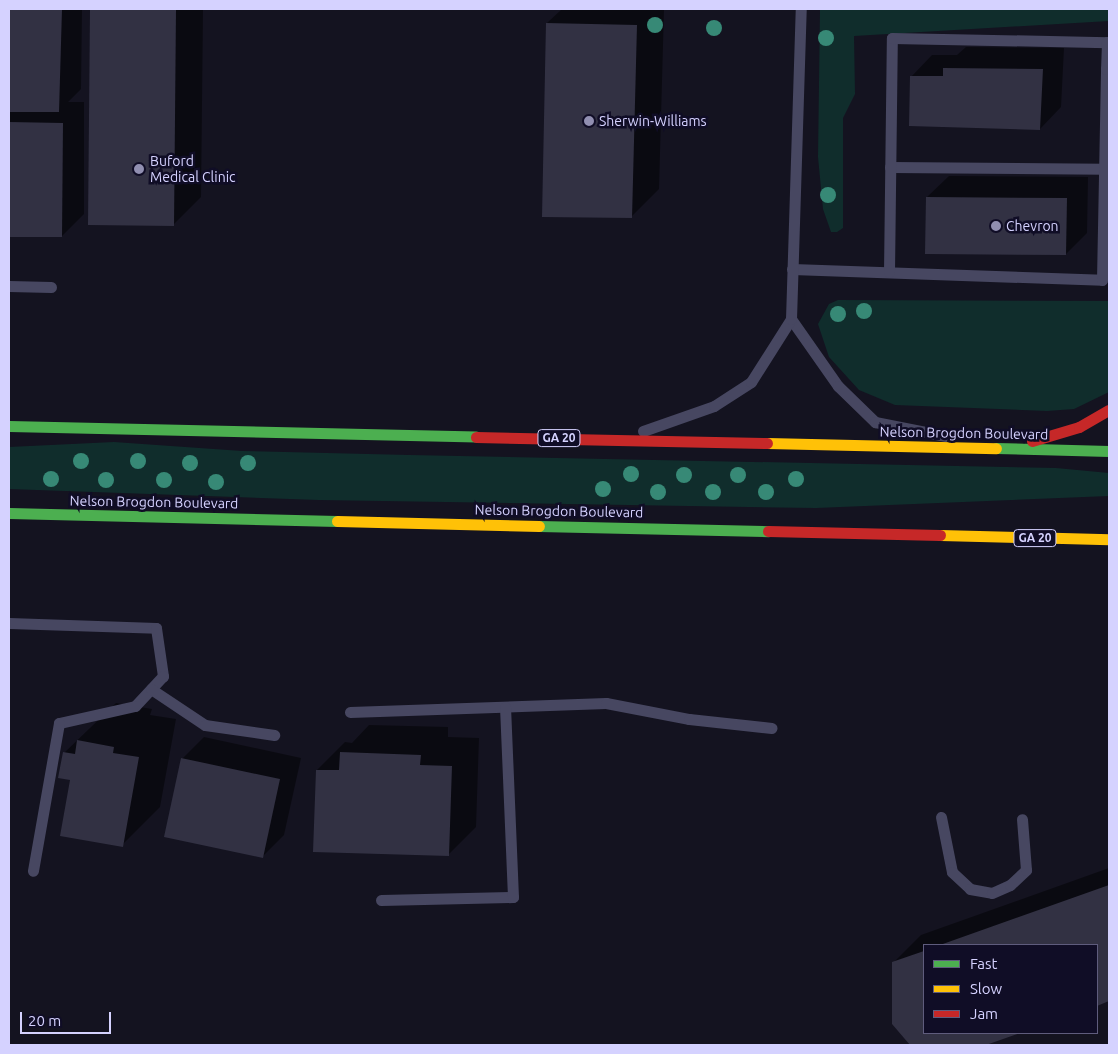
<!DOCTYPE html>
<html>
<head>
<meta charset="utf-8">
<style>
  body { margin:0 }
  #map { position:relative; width:1118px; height:1054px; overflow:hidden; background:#141320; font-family:Ubuntu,sans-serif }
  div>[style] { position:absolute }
  .green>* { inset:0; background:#102d2c }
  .shadow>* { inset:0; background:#0007 }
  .building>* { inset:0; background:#323143 }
  .lane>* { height:11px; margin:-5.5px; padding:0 5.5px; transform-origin:5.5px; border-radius:5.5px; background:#474761 }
  .fast>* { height:11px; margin:-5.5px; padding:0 5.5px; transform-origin:5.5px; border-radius:5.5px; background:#4caf50 }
  .slow>* { height:11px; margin:-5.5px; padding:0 5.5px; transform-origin:5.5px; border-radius:5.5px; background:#ffc107 }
  .jam>* { height:11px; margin:-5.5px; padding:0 5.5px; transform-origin:5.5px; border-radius:5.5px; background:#c62828 }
  .trees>* { width:16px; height:16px; margin:-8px; border-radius:50%; background:#378976 }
  .dots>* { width:14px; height:14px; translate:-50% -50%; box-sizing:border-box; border:2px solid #100d26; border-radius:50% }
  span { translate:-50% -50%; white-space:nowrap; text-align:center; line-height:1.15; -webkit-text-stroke:5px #100d26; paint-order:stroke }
  .shield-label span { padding:1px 4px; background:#100d26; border:1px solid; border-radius:4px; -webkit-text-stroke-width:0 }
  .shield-label { font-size:12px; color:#d5d2ff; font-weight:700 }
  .poi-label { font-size:14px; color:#d5d2ff }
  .left { translate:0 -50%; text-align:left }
  .street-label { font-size:14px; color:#d5d2ff }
  .frame { position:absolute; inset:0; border:10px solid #d5d2ff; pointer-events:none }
  .legend { position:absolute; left:923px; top:944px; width:175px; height:90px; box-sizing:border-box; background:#100d26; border:1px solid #5f5c7d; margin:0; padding:6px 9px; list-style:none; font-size:15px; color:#d5d2ff }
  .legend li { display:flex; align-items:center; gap:10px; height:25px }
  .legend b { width:25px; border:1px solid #5f5c7d }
  .scale { position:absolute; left:20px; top:1012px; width:91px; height:22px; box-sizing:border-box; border:2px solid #d5d2ff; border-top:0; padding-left:6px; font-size:15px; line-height:18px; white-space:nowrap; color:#d5d2ff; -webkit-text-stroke:4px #100d26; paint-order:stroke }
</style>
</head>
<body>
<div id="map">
  <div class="green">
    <div style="clip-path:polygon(820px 9px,1109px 9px,1109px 21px,854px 36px,855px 94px,843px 118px,843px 228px,837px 232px,831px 232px,823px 209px,818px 157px)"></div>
    <div style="clip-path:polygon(838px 300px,1109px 301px,1109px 392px,1074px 409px,1047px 411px,895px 405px,859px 390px,829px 357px,818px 324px,829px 304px)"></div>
    <div style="clip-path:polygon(114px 442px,242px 451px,409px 455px,1056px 468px,1109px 473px,1109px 496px,816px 508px,319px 500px,9px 489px,9px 447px)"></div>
  </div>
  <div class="shadow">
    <div style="clip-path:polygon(9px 9px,82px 9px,81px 89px,68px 102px,84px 102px,84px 214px,62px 236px,9px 235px)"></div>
    <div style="clip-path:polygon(91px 9px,203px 9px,201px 197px,173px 225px,89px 224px)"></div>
    <div style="clip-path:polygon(562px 9px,664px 9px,659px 189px,631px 217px,547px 23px)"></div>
    <div style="clip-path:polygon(966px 47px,1064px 48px,1061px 107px,1040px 129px,911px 77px,932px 55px,957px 55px)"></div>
    <div style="clip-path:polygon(949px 176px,1088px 177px,1087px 233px,1066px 254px,927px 197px)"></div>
    <div style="clip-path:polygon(116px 703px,152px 709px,150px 715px,176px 719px,160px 807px,122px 845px,71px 779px,64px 753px)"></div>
    <div style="clip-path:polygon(369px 725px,448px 727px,448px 737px,479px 738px,476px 827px,448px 855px,317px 770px,345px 742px,352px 743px)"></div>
    <div style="clip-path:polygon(204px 737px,301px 758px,284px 835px,262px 857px,182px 759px)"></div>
    <div style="clip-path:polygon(1109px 868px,1109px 1000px,1097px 1004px,1097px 945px,924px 945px,924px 1033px,1017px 1033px,982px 1045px,912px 1045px,893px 1024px,893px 963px,921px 935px)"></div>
  </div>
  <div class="building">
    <div style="clip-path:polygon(9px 9px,62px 9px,59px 112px,9px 112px)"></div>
    <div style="clip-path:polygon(90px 9px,176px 9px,174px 226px,88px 225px)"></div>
    <div style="clip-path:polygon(546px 23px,637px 25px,632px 218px,542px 217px)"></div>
    <div style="clip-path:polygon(943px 68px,1043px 69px,1040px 130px,909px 126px,910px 76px,943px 76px)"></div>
    <div style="clip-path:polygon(9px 122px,63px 123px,62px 237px,9px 237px)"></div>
    <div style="clip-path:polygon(926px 197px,1067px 198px,1066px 255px,925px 254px)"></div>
    <div style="clip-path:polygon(77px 740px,114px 747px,113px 753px,139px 757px,123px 847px,60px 836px,70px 780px,58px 778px,63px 752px,75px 754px)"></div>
    <div style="clip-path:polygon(340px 752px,421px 755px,420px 765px,452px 766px,449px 856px,313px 852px,316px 770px,339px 770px)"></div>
    <div style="clip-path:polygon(181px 758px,280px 779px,263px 858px,164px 837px)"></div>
    <div style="clip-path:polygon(1109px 885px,1109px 1001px,1097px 1006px,1097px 945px,940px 945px)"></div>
    <div style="clip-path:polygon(924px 951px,924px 1033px,1020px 1033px,986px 1045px,910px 1045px,892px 1024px,892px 962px)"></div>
  </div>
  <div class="lane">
    <div style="left:890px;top:167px;width:214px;rotate:0.5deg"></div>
    <div style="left:792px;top:269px;width:310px;rotate:2deg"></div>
    <div style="left:1102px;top:280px;width:211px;rotate:-88.9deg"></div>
    <div style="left:1106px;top:69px;width:3px"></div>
    <div style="left:889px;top:272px;width:234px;rotate:-89.3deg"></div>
    <div style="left:892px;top:38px;width:215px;rotate:1.1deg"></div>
    <div style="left:1107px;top:42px;width:27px;rotate:92deg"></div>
    <div style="left:9px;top:286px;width:42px;rotate:1.4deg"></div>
    <div style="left:791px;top:319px;width:82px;rotate:55deg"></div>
    <div style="left:838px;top:386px;width:52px;rotate:44.2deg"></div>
    <div style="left:875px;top:422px;width:72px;rotate:11.2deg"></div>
    <div style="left:643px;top:431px;width:75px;rotate:-19.4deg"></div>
    <div style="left:714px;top:406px;width:44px;rotate:-33deg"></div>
    <div style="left:751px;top:382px;width:75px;rotate:-57.6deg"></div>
    <div style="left:791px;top:319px;width:310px;rotate:-88.2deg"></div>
    <div style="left:9px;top:623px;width:147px;rotate:1.9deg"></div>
    <div style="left:156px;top:628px;width:49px;rotate:81.7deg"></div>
    <div style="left:163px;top:676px;width:41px;rotate:133deg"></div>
    <div style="left:135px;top:706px;width:78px;rotate:167.4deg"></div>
    <div style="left:59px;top:723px;width:150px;rotate:100deg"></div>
    <div style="left:151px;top:689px;width:65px;rotate:33.7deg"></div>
    <div style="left:205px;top:725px;width:70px;rotate:8.2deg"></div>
    <div style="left:350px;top:712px;width:256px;rotate:-2deg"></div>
    <div style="left:606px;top:703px;width:85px;rotate:10.9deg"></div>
    <div style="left:689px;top:719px;width:83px;rotate:6.2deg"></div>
    <div style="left:941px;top:817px;width:56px;rotate:78.7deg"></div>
    <div style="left:952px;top:872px;width:25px;rotate:43deg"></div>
    <div style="left:970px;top:889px;width:22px;rotate:10deg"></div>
    <div style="left:992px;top:893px;width:20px;rotate:-24deg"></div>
    <div style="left:1010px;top:885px;width:22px;rotate:-43deg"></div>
    <div style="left:1026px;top:870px;width:51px;rotate:-94.5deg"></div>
    <div style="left:381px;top:900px;width:132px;rotate:-1.3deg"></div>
    <div style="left:513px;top:897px;width:190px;rotate:-92.4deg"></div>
  </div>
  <div class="fast">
    <div style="left:9px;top:426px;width:467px;rotate:1.3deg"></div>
    <div style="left:996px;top:448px;width:113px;rotate:1.5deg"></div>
    <div style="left:9px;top:513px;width:328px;rotate:1.4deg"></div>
    <div style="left:539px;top:526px;width:229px;rotate:1.3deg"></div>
  </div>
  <div class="slow">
    <div style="left:767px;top:443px;width:229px;rotate:1.3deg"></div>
    <div style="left:337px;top:521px;width:202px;rotate:1.4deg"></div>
    <div style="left:940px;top:535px;width:169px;rotate:1.4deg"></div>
  </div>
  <div class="jam">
    <div style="left:476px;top:437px;width:291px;rotate:1.2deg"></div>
    <div style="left:1032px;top:441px;width:49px;rotate:-16.6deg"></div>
    <div style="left:1079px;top:427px;width:34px;rotate:-30deg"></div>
    <div style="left:768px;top:531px;width:172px;rotate:1.3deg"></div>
  </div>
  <div class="trees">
    <div style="left:655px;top:25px"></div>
    <div style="left:714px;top:28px"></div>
    <div style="left:826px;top:38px"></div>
    <div style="left:828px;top:195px"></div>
    <div style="left:864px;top:311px"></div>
    <div style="left:838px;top:314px"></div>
    <div style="left:81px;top:461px"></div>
    <div style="left:138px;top:461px"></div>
    <div style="left:190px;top:463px"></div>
    <div style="left:248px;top:463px"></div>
    <div style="left:631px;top:474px"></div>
    <div style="left:684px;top:475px"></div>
    <div style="left:738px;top:475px"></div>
    <div style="left:51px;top:479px"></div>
    <div style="left:796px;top:479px"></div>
    <div style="left:106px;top:480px"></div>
    <div style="left:164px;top:480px"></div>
    <div style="left:216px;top:482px"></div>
    <div style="left:603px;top:489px"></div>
    <div style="left:658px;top:492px"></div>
    <div style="left:713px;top:492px"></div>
    <div style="left:766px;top:492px"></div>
  </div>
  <div class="dots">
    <div style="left:589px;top:121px;background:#918fb1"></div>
    <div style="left:139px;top:169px;background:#918fb1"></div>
    <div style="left:996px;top:226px;background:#918fb1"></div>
  </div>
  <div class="shield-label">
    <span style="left:559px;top:438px">GA 20</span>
    <span style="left:1035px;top:538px">GA 20</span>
  </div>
  <div class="poi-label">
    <span class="left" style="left:599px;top:121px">Sherwin-Williams</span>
    <span class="left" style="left:150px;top:169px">Buford<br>Medical Clinic</span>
    <span class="left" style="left:1006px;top:226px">Chevron</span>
  </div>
  <div class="street-label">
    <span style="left:964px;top:433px;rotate:1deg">Nelson Brogdon Boulevard</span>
    <span style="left:154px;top:502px;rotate:1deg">Nelson Brogdon Boulevard</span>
    <span style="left:559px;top:511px;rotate:1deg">Nelson Brogdon Boulevard</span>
  </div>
  <div class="frame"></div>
  <ul class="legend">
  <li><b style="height:6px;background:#4caf50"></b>Fast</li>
  <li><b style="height:6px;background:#ffc107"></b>Slow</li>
  <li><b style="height:6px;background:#c62828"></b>Jam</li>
  </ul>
  <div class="scale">20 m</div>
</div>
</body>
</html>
